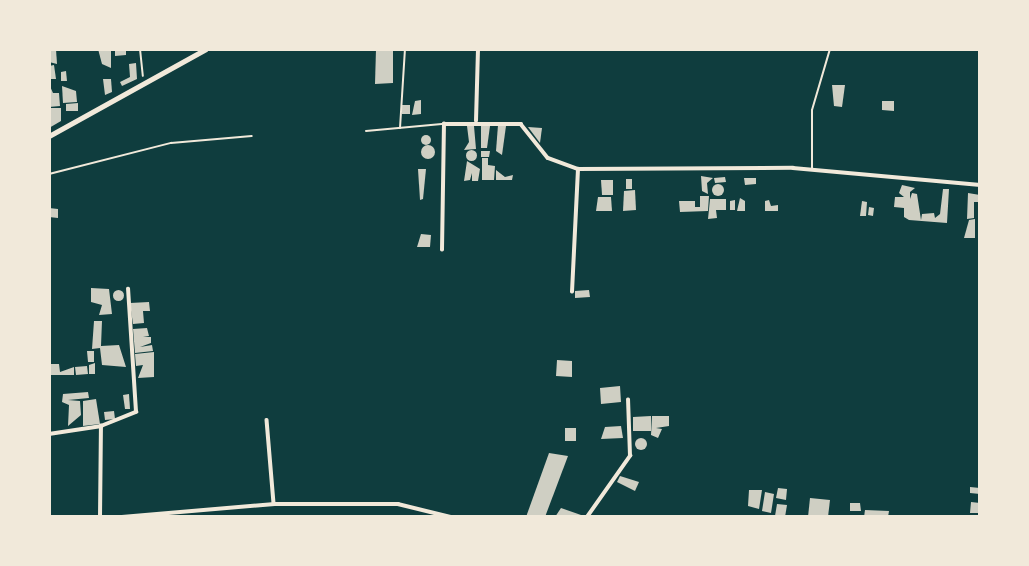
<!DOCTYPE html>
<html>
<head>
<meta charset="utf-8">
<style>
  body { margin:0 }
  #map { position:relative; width:1029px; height:566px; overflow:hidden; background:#0f3d3e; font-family:"Asap Condensed",sans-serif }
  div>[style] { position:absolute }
  .building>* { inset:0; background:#cfcfc3 }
  .round { border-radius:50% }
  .path>* { height:2px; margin:-1px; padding:0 1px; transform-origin:1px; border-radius:1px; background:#f1e9da }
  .service>* { height:2px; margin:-1px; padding:0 1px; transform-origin:1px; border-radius:1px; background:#f1e9da }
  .minor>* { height:3.5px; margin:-1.75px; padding:0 1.75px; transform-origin:1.75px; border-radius:1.75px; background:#f1e9da }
  .secondary>* { height:4.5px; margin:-2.25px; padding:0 2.25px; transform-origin:2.25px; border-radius:2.25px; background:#f1e9da }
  span { translate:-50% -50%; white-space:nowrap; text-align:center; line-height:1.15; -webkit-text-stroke:5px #f1e9da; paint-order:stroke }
  .frame { position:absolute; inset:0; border:51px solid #f1e9da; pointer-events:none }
</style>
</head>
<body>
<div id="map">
  <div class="building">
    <div style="clip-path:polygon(49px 49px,56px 49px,57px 64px,49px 62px)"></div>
    <div style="clip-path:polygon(98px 49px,111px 49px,111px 68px,102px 64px)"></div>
    <div style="clip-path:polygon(126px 49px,126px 55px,115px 56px,115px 50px)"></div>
    <div style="clip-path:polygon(376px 49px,393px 49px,393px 83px,375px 84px)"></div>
    <div style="clip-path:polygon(136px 63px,137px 79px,122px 86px,120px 82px,130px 77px,129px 64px)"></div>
    <div style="clip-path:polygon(54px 65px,56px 79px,49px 79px,49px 66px)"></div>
    <div style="clip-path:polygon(66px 71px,67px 81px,61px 81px,61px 72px)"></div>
    <div style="clip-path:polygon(103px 79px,111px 79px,112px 92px,105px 95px)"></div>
    <div style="clip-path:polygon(49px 84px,53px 93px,59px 93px,60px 106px,49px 107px)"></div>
    <div style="clip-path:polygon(832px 85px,845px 85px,842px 107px,834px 106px)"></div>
    <div style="clip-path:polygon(62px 86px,76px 91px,77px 102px,63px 103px)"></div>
    <div style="clip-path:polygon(421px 100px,421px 114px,412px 115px,415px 101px)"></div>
    <div style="clip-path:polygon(882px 101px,894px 101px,894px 111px,882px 110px)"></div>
    <div style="clip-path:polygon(78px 103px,78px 111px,66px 111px,66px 104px)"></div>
    <div style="clip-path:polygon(402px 105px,410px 105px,410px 114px,402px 114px)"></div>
    <div style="clip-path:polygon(49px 108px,61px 108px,61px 121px,49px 128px)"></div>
    <div style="clip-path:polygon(498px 125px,506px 126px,502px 155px,496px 151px)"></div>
    <div style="clip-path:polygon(467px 126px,474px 126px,476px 149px,464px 150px,469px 142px)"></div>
    <div style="clip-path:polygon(481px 126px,490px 126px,487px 148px,481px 148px)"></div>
    <div style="clip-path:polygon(528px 127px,542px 128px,540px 143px)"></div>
    <div class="round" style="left:421px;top:135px;width:10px;height:10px"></div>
    <div class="round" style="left:421px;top:145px;width:14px;height:14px"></div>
    <div class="round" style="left:465.5px;top:149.5px;width:11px;height:11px"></div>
    <div style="clip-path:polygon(481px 151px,490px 151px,489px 157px,481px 157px)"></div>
    <div style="clip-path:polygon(482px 158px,488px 158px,488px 165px,495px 166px,494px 180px,482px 180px)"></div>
    <div style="clip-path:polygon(467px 161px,480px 169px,478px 181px,472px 181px,472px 173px,470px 180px,464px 181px)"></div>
    <div style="clip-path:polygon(418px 169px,426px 169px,423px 199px,420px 200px)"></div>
    <div style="clip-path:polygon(496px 170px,505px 177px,513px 175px,512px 180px,496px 180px)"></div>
    <div style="clip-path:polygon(701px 176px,713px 178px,707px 183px,708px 194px,702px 191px)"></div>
    <div style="clip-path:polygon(725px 177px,726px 182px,715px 183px,714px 178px)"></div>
    <div style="clip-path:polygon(744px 178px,756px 178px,756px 184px,745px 185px)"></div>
    <div style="clip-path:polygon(626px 179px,632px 179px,632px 189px,626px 189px)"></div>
    <div style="clip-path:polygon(601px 180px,613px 180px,613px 195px,602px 195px)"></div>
    <div class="round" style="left:712px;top:184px;width:12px;height:12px"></div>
    <div style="clip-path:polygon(902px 185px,915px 188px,910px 192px,910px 199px,912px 193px,917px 194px,921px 220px,922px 214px,934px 213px,935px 218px,940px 214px,943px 189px,949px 189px,947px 223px,909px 220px,904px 217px,904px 208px,894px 207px,895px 197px,904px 197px,899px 193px)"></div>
    <div style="clip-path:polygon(635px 190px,636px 210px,623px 211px,624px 191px)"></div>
    <div style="clip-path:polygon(968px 193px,980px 195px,980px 202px,974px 202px,974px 218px,967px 219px)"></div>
    <div style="clip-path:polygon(700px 196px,709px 196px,708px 211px,680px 212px,679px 201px,695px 201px,695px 207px,700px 207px)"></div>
    <div style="clip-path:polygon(598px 197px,611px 197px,612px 211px,596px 211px)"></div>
    <div style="clip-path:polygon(740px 198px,745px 201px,745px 211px,737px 211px)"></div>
    <div style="clip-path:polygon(710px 199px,726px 199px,726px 210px,716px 210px,717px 218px,708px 219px)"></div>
    <div style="clip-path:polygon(735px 200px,735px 210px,730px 210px,730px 201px)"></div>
    <div style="clip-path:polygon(769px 200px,771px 206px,778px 205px,778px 211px,765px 211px,765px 201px)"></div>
    <div style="clip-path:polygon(862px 201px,867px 202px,866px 216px,860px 216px)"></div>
    <div style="clip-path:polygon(869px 207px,874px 208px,873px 216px,868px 215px)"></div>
    <div style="clip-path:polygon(49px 208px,58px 209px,58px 218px,49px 217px)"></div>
    <div style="clip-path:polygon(975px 219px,975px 238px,964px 238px,969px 220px)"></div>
    <div style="clip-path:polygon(421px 234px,431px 235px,430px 247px,417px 247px)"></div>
    <div style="clip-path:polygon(91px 288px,109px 289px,112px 314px,99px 315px,102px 305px,91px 302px)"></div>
    <div class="round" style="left:112.5px;top:289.5px;width:11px;height:11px"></div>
    <div style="clip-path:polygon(589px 290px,590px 297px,575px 298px,575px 291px)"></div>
    <div style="clip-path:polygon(149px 302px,150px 311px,143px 311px,144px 323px,133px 324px,130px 303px)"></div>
    <div style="clip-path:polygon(94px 321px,102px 321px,101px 346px,119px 345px,126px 367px,102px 365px,100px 348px,92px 349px)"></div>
    <div style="clip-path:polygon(147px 328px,149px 336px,143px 337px,151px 337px,151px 343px,140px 347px,152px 345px,153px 351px,135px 353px,133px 329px)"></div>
    <div style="clip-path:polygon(87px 351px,94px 351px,94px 362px,88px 362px)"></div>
    <div style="clip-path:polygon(154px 352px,154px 377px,138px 378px,143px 365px,136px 366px,135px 354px)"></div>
    <div style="clip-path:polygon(557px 360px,572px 361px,572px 377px,556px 376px)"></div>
    <div style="clip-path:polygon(95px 363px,95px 374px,89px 374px,89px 365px)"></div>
    <div style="clip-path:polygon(49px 364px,59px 364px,60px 372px,74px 367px,74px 375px,49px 375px)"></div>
    <div style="clip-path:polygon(87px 366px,88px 374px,76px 375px,75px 367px)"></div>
    <div style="clip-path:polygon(620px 386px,621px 402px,601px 404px,600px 388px)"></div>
    <div style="clip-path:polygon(88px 392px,89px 398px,68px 400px,80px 401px,81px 415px,68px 426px,69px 405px,62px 402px,63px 394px)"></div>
    <div style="clip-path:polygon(129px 394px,130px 409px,125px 409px,123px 395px)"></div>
    <div style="clip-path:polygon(96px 399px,100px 424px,83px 426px,83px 401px)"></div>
    <div style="clip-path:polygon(114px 411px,115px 419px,105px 420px,104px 412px)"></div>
    <div style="clip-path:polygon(651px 416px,651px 431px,633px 431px,633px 417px)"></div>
    <div style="clip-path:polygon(652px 416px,669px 416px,669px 426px,656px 428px,662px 429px,658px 438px,651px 435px)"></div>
    <div style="clip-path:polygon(621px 426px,623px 438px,601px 439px,605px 427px)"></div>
    <div style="clip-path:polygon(565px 428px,576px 428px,576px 441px,565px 441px)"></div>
    <div class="round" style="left:635px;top:438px;width:12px;height:12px"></div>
    <div style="clip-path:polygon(549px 453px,568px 456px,545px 517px,526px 517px)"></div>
    <div style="clip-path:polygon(620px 476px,639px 482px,635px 491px,617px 482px)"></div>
    <div style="clip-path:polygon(970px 487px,980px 488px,980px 494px,970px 493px)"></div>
    <div style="clip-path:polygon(778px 488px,787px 489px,786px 500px,776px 498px)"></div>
    <div style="clip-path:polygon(749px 490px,762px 490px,759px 509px,748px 506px)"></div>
    <div style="clip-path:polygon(765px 492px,774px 494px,771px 513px,762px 511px)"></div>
    <div style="clip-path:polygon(810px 498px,830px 500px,828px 517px,808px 517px)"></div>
    <div style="clip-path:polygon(971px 502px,980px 503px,980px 513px,970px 513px)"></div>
    <div style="clip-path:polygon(850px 503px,860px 503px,861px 511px,850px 511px)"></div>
    <div style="clip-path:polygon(777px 504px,787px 505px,785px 517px,775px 516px)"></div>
    <div style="clip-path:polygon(561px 508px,581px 515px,555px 517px)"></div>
    <div style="clip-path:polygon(865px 510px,889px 511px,888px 517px,864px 517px)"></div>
  </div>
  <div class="path">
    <div style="left:140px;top:49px;width:27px;rotate:84deg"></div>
  </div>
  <div class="service">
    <div style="left:400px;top:128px;width:79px;rotate:-86.4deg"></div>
    <div style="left:366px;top:131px;width:76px;rotate:-5.3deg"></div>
    <div style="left:812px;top:168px;width:58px;rotate:-90deg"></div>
    <div style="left:812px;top:110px;width:64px;rotate:-73.6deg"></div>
    <div style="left:49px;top:174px;width:126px;rotate:-14.3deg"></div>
    <div style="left:171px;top:143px;width:81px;rotate:-4.9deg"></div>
  </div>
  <div class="minor">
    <div style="left:476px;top:121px;width:72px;rotate:-88.4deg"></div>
    <div style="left:442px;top:250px;width:126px;rotate:-89.1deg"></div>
    <div style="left:444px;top:124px;width:77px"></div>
    <div style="left:521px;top:124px;width:43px;rotate:51.5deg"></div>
    <div style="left:548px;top:158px;width:32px;rotate:20deg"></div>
    <div style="left:578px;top:169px;width:215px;rotate:-0.3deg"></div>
    <div style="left:793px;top:168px;width:188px;rotate:5.2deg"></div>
    <div style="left:572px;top:292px;width:123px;rotate:-87.2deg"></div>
    <div style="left:267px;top:420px;width:84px;rotate:85.2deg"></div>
    <div style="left:49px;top:434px;width:53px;rotate:-8.7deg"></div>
    <div style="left:101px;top:426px;width:38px;rotate:-22deg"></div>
    <div style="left:136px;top:412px;width:123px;rotate:-93.7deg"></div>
    <div style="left:100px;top:517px;width:91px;rotate:-89.4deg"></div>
    <div style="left:122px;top:517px;width:153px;rotate:-4.9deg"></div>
    <div style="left:274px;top:504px;width:124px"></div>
    <div style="left:398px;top:504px;width:55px;rotate:13.8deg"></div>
    <div style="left:587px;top:517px;width:75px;rotate:-54.8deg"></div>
    <div style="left:630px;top:456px;width:56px;rotate:-92deg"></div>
  </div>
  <div class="secondary">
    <div style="left:49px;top:136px;width:179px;rotate:-29deg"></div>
  </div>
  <div class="frame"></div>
</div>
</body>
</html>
